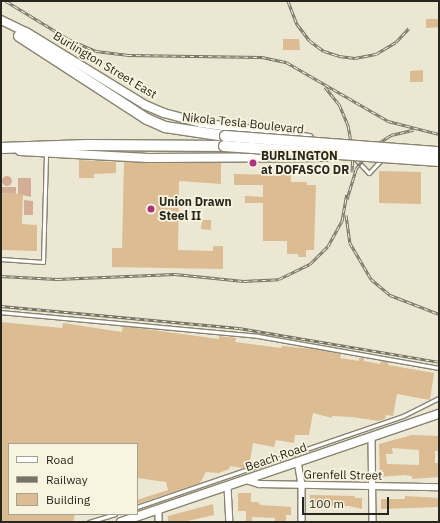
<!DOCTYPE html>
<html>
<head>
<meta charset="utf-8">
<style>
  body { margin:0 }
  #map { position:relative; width:440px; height:523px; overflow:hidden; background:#ece7d2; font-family:"IBM Plex Sans",sans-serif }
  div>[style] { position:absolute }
  .green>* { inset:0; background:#d4ad96 }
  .round { border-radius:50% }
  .building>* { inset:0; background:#dcbc92 }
  .roads { filter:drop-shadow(1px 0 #898471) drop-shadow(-1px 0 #898471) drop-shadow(0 1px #898471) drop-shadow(0 -1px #898471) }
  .lane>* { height:2.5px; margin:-1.25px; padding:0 1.25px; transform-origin:1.25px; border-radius:1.25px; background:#fff }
  .street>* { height:5.5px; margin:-2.75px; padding:0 2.75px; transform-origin:2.75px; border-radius:2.75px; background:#fff }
  .secondary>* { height:8px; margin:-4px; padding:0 4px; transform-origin:4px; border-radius:4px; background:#fff }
  .highway>* { height:10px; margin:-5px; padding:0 5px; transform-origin:5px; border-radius:5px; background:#fff }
  .rail>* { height:3px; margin-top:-1.5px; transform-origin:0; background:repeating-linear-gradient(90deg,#f9f4df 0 4.5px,#767466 0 9px); box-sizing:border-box; border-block:1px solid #767466 }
  .bridges { filter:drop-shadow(1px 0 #898471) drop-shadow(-1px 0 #898471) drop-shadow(0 1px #898471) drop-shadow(0 -1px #898471) }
  .highway-bridge>* { height:10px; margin:-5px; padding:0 5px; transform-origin:5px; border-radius:5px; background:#fff }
  .dots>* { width:11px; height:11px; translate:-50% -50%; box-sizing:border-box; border:2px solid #f9f4df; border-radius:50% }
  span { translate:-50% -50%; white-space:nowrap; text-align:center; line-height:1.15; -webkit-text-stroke:3.5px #f9f4df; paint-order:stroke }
  .street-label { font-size:12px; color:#28271f }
  .poi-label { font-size:12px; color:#28271f; font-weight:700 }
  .left { translate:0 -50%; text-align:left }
  .frame { position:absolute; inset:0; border:2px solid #28271f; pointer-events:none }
  .legend { position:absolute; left:8px; top:443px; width:130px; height:72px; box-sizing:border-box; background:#f9f4df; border:1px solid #a5a292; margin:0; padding:5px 7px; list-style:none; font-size:12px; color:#28271f }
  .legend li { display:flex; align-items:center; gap:8px; height:20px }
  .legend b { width:20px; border:1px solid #a5a292 }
  .scale { position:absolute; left:302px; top:497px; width:87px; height:18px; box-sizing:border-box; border:2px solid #28271f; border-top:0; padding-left:5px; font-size:12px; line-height:14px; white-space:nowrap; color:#28271f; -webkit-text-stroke:3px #f9f4df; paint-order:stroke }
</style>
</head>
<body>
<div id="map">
  <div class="green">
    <div class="round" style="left:2px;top:176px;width:10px;height:10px"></div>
    <div style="clip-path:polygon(18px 178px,31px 178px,31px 197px,18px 194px)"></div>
    <div style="clip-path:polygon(1px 187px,16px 187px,16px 194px,1px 193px)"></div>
    <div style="clip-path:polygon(24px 200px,33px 201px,33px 215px,24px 215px)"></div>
  </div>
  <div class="building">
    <div style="clip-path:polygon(426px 19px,439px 19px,439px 27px,426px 28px)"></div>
    <div style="clip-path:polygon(283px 39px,299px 39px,300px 50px,283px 50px)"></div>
    <div style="clip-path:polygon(423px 70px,423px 82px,410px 82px,410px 71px)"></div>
    <div style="clip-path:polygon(79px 160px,116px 162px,116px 173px,94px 174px,94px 178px,79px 178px)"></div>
    <div style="clip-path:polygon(124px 162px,221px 163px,221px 184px,179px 181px,178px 250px,213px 251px,213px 246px,223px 246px,223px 269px,112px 267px,112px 248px,122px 248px)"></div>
    <div style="clip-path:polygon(379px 171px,421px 172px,421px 204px,379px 203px)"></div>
    <div style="clip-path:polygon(234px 174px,291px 175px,291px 182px,307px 182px,307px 185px,316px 185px,314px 250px,306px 250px,306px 257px,298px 257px,298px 254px,287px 254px,287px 241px,263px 241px,263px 203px,245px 203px,245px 196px,263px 197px,263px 185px,234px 185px)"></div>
    <div style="clip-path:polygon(1px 193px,23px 194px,22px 224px,37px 225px,37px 251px,1px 250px)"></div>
    <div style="clip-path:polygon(202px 220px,211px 220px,211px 230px,201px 229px)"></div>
    <div style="clip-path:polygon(1px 322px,62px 328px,63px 323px,122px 332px,123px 326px,130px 327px,219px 339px,219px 336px,236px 338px,235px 342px,281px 348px,282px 346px,313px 349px,341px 354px,340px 358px,359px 361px,359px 358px,364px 358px,364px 361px,380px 364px,381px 361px,385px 361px,389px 362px,388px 365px,434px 373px,430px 400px,397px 394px,393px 416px,386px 415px,385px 419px,379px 421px,352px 417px,332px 416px,332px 418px,313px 413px,309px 435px,295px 435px,294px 443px,276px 440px,274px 447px,253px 443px,249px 466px,243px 468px,230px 466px,229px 469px,219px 473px,206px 472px,200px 483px,137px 504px,137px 500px,168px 490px,166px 482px,137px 478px,137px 444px,9px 444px,9px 514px,75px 514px,73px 522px,1px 522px)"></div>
    <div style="clip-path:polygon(evenodd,412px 435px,439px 436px,439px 451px,435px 451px,435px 463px,439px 463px,439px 477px,412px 479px,412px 476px,404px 475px,380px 477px,379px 444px,412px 435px,392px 448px,419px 450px,419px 465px,387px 464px,386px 454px,393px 454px,392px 448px)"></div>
    <div style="clip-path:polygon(238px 493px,251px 493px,251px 502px,258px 502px,261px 505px,291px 507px,291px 515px,286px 515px,286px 522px,275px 522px,275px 518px,252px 517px,252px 522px,246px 522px,246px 511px,238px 511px)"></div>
    <div style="clip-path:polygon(310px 495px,355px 496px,355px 498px,362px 498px,362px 509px,349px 506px,310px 506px)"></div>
    <div style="clip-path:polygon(405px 496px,439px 498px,439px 507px,381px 509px,381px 499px,405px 499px)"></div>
    <div style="clip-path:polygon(213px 504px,214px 515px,183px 522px,168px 522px,168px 516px)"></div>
  </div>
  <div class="roads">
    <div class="lane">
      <div style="left:356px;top:159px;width:19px;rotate:47deg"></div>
      <div style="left:369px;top:173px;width:18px;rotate:-47deg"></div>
      <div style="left:1px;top:259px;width:42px;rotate:4.1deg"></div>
      <div style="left:43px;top:262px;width:109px;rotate:-88.4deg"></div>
      <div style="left:1px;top:312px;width:258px;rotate:5.3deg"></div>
      <div style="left:258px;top:336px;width:184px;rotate:10deg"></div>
      <div style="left:137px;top:507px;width:281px;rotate:-18.9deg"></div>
      <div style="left:403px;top:416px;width:40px;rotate:-26.6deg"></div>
      <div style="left:89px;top:522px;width:27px;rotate:-17deg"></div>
    </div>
    <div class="street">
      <div style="left:372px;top:438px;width:84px;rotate:89.3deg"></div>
      <div style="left:298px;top:462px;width:23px;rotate:80deg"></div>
      <div style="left:302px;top:485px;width:37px;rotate:90deg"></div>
      <div style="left:246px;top:480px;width:14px;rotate:17deg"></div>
      <div style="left:259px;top:484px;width:180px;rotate:1deg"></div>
      <div style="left:228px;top:487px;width:35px;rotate:87deg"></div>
      <div style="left:159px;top:509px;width:13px;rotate:90deg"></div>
    </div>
    <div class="secondary">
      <div style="left:1px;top:20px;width:28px;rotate:26deg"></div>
      <div style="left:26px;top:32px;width:140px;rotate:31.5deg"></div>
      <div style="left:145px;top:105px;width:21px;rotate:23deg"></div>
      <div style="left:164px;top:113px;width:38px;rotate:15deg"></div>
      <div style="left:201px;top:123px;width:109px;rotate:7.9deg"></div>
      <div style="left:20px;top:151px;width:128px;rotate:3.1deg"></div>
      <div style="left:148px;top:158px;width:178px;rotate:-0.3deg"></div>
      <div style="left:121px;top:522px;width:336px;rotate:-18.8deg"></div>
    </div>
    <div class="highway">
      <div style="left:19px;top:36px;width:153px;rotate:33deg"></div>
      <div style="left:147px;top:119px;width:20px;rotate:24deg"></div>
      <div style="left:165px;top:127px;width:61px;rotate:8.5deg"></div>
      <div style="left:1px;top:148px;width:86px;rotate:-2deg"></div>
      <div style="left:87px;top:145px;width:137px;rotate:0.4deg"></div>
    </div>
  </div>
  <div class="rail">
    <div style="left:6px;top:1px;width:75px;rotate:31.4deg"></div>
    <div style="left:70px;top:40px;width:28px;rotate:23deg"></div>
    <div style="left:96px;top:51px;width:31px;rotate:7deg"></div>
    <div style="left:127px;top:55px;width:135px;rotate:0.8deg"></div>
    <div style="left:262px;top:57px;width:25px;rotate:12deg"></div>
    <div style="left:286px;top:62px;width:118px;rotate:30deg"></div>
    <div style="left:388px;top:121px;width:53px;rotate:14.3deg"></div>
    <div style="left:288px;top:1px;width:25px;rotate:69deg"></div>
    <div style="left:297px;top:24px;width:21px;rotate:53deg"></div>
    <div style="left:310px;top:41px;width:17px;rotate:36deg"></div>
    <div style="left:324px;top:51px;width:16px;rotate:18deg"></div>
    <div style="left:339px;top:56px;width:16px;rotate:7deg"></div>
    <div style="left:355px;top:58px;width:21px;rotate:-11deg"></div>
    <div style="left:376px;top:54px;width:23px;rotate:-31deg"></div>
    <div style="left:396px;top:42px;width:19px;rotate:-47deg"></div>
    <div style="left:325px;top:87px;width:22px;rotate:51deg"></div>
    <div style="left:339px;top:104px;width:23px;rotate:67deg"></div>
    <div style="left:348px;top:125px;width:27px;rotate:80deg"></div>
    <div style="left:353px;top:152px;width:20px;rotate:93deg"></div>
    <div style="left:347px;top:199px;width:31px;rotate:-73deg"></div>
    <div style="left:356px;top:169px;width:26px;rotate:-54deg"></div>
    <div style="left:371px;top:148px;width:24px;rotate:-33deg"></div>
    <div style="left:391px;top:135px;width:23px;rotate:-13deg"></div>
    <div style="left:346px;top:215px;width:28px;rotate:82deg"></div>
    <div style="left:350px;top:243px;width:42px;rotate:59.7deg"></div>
    <div style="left:371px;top:279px;width:25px;rotate:40deg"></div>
    <div style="left:390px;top:295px;width:53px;rotate:21.2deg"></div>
    <div style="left:1px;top:276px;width:56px;rotate:3.1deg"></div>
    <div style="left:57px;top:279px;width:118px;rotate:-2.4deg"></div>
    <div style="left:175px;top:274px;width:69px;rotate:5.8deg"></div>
    <div style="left:244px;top:281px;width:35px;rotate:-3deg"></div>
    <div style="left:279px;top:279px;width:34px;rotate:-26deg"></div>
    <div style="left:310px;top:264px;width:25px;rotate:-45deg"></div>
    <div style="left:328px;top:246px;width:29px;rotate:-61deg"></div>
    <div style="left:342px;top:221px;width:27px;rotate:-80deg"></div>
    <div style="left:1px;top:306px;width:239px;rotate:5.3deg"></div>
    <div style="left:239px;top:328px;width:203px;rotate:9.6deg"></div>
  </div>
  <div class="bridges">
    <div class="highway-bridge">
      <div style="left:225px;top:136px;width:215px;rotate:4.3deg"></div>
      <div style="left:224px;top:146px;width:216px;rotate:4deg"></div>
    </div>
  </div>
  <div class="dots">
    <div style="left:253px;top:163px;background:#ae2f7d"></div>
    <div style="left:151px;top:209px;background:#ae2f7d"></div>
  </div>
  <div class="street-label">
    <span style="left:105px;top:65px;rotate:31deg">Burlington Street East</span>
    <span style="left:243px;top:123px;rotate:6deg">Nikola Tesla Boulevard</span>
    <span style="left:276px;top:457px;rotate:-19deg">Beach Road</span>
    <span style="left:343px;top:475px;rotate:1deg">Grenfell Street</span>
  </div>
  <div class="poi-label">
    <span class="left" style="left:261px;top:163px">BURLINGTON<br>at DOFASCO DR</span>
    <span class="left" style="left:159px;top:209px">Union Drawn<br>Steel II</span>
  </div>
  <div class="frame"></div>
  <ul class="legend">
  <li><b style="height:5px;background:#fff"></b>Road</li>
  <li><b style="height:5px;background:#767466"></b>Railway</li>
  <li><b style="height:11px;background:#dcbc92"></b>Building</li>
  </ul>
  <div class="scale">100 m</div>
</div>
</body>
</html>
